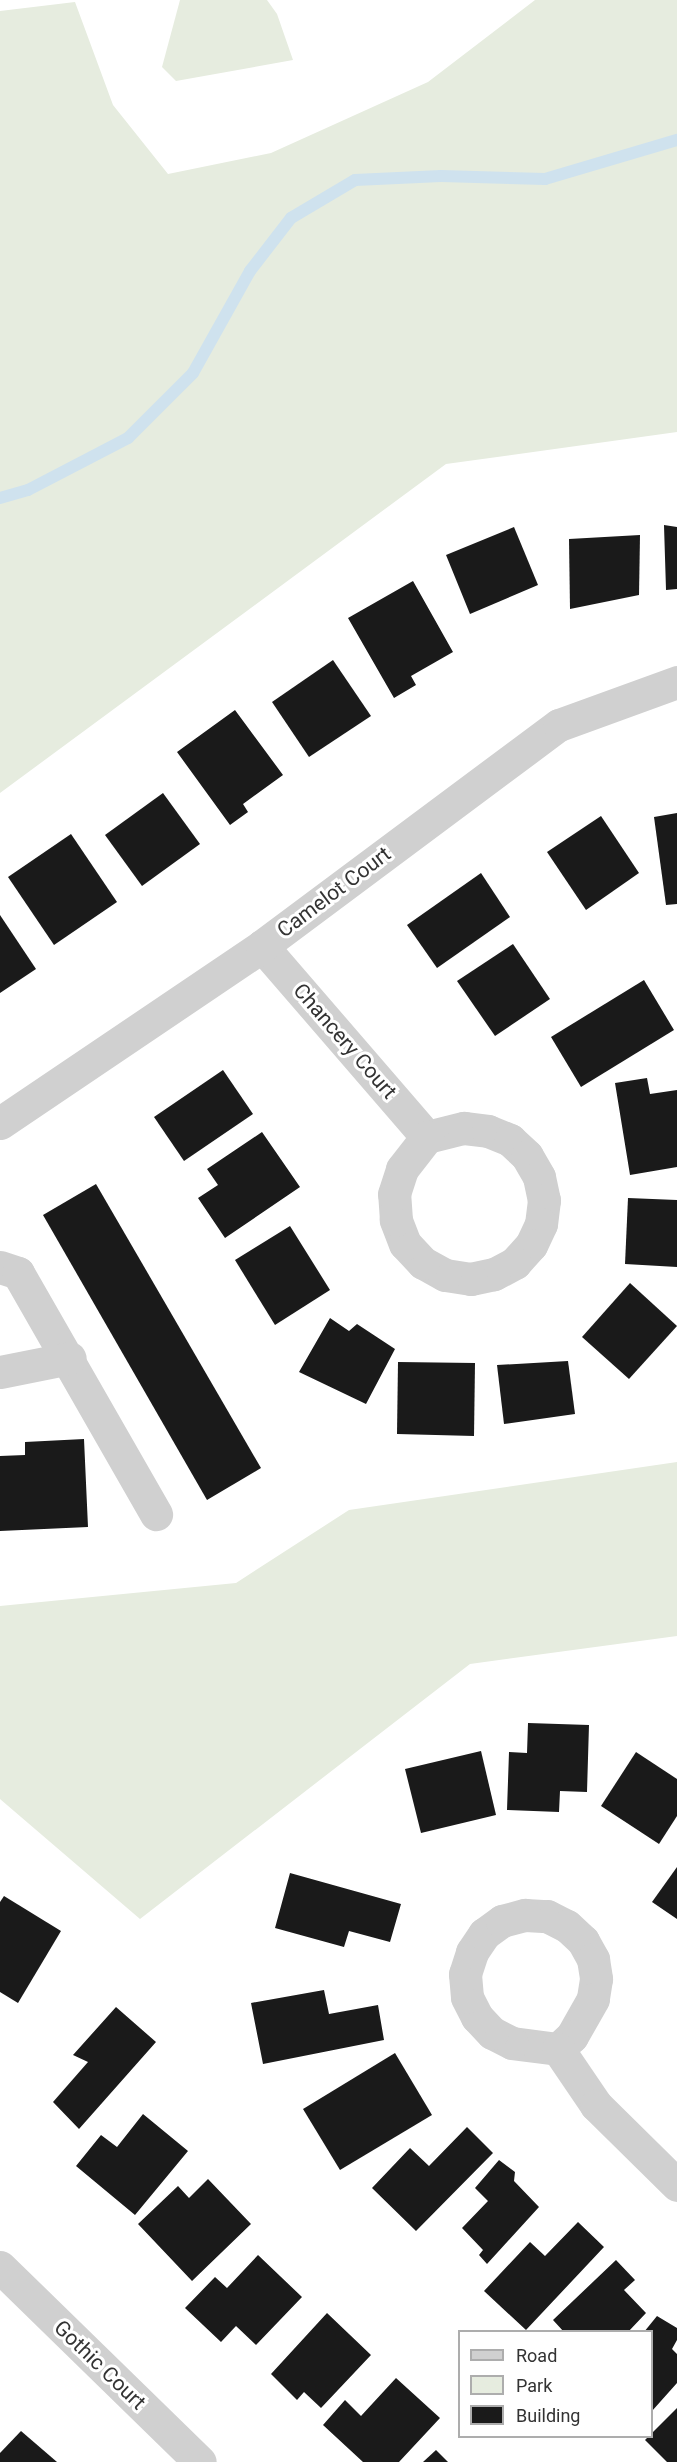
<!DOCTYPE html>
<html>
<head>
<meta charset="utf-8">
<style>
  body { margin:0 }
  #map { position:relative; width:677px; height:2462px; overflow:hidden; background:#fff; font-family:Roboto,sans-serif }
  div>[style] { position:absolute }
  .green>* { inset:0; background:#e6ecdf }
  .stream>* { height:12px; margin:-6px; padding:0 6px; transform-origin:6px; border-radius:6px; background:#cfe2ee }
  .building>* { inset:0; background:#1a1a1a }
  .minor>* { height:33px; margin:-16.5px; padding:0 16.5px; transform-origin:16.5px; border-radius:16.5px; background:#d0d0d0 }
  span { translate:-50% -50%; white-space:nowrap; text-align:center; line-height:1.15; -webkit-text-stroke:6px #fff; paint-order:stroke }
  .street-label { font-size:21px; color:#333 }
  .legend { position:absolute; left:458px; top:2330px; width:195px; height:108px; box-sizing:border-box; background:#fff; border:2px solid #adadad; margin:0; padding:8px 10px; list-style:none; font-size:18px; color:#333 }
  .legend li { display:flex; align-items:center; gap:12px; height:30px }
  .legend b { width:30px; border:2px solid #adadad }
</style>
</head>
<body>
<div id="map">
  <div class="green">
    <div style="clip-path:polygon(180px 0,267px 0,277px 14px,293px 60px,176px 81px,162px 67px)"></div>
    <div style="clip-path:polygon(535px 0,677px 0,677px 432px,446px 464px,0 793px,0 11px,75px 2px,113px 105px,168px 174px,271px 153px,428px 82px)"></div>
    <div style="clip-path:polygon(677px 1462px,677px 1636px,470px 1664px,140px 1919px,0 1799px,0 1606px,236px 1583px,349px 1510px)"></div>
  </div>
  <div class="stream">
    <div style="left:0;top:498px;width:29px;rotate:-16deg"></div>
    <div style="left:28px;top:490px;width:113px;rotate:-27.5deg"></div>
    <div style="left:128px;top:438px;width:92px;rotate:-45deg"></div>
    <div style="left:193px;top:373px;width:117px;rotate:-60.8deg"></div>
    <div style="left:250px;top:271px;width:67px;rotate:-52.3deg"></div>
    <div style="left:291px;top:218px;width:74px;rotate:-30.7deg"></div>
    <div style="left:355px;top:180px;width:86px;rotate:-2.7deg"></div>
    <div style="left:441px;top:176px;width:104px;rotate:1.7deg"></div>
    <div style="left:545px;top:179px;width:138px;rotate:-16.5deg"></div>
  </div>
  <div class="building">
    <div style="clip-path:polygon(664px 525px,677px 527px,677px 589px,666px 590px)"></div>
    <div style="clip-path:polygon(514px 527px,538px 585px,470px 614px,446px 555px)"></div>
    <div style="clip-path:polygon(640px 535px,639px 595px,570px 609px,569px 539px)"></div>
    <div style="clip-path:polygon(413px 581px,453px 652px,411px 676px,416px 685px,394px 698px,348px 618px)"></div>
    <div style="clip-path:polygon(333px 660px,371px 716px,309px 757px,272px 702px)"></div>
    <div style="clip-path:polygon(235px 710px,283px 775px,243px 804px,248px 812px,230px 825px,177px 752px)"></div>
    <div style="clip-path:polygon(163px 793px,200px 844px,142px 886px,105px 835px)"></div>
    <div style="clip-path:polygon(677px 813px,677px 904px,666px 905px,654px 817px)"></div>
    <div style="clip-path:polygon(601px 816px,639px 873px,586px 910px,547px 852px)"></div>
    <div style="clip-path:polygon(71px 834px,117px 902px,54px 945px,8px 877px)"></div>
    <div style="clip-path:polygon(481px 873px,510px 917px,437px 968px,407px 925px)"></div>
    <div style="clip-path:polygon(0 915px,36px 969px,0 993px)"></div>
    <div style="clip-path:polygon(513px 944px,550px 999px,495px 1036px,457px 981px)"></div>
    <div style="clip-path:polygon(644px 980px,674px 1030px,581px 1087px,551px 1037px)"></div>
    <div style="clip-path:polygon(223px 1070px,253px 1114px,184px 1161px,154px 1117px)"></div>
    <div style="clip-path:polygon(647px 1078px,650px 1094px,677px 1090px,677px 1167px,630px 1175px,615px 1083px)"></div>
    <div style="clip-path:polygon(262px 1132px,300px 1187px,225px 1238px,198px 1198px,218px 1185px,207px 1169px)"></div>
    <div style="clip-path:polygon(96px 1184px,261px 1468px,207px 1500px,43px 1215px)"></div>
    <div style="clip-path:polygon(628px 1198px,677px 1200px,677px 1267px,625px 1264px)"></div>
    <div style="clip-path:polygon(290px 1226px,330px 1290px,275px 1325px,235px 1260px)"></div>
    <div style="clip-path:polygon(630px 1283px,677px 1326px,629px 1379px,582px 1337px)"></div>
    <div style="clip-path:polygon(330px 1318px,349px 1331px,357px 1324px,395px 1349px,366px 1404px,299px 1372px)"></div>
    <div style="clip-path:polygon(568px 1361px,575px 1414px,504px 1424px,497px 1365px)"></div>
    <div style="clip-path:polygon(398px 1362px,475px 1363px,474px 1436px,397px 1434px)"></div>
    <div style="clip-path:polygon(84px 1439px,88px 1527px,0 1531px,0 1456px,25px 1455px,25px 1442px)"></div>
    <div style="clip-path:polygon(528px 1723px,589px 1725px,587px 1792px,560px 1791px,559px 1812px,507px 1810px,509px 1752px,527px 1753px)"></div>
    <div style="clip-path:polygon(481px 1751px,496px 1815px,421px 1833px,405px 1769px)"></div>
    <div style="clip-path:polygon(636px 1752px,677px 1779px,677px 1816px,659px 1844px,601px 1806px)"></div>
    <div style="clip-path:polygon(677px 1867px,677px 1919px,652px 1902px)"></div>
    <div style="clip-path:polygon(290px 1873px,401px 1904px,390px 1942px,349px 1931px,344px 1947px,275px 1928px)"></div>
    <div style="clip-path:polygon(4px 1896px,61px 1931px,18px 2003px,0 1992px,0 1902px)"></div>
    <div style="clip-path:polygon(324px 1990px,329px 2014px,378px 2005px,384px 2040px,263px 2064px,251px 2003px)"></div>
    <div style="clip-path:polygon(116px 2007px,156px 2042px,79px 2129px,53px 2102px,88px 2062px,73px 2055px)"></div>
    <div style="clip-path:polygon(395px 2053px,432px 2115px,340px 2170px,303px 2109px)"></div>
    <div style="clip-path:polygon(143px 2114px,188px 2151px,135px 2215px,76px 2166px,101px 2135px,117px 2147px)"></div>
    <div style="clip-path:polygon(467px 2127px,493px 2153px,416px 2231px,372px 2188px,410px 2148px,429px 2166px)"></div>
    <div style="clip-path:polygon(499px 2160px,515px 2172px,514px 2181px,539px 2207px,487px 2264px,479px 2255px,483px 2250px,462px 2228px,488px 2201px,475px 2188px)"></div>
    <div style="clip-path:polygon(208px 2179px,251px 2224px,192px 2281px,138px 2224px,178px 2186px,189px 2198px)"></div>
    <div style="clip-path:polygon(578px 2222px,604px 2247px,526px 2330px,484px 2291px,530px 2242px,545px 2256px)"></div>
    <div style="clip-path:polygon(258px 2255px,302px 2297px,256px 2345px,236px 2326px,221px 2342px,185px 2308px,215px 2277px,227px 2288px)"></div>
    <div style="clip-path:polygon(616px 2260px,635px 2280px,624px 2290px,646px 2313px,628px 2332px,564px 2332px,553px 2320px)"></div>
    <div style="clip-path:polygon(327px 2313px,371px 2355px,321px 2408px,304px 2392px,297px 2400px,271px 2374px)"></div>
    <div style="clip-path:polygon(657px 2316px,677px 2328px,677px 2340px,672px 2349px,677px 2354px,677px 2383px,652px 2411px,652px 2332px,644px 2332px)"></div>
    <div style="clip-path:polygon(396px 2378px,440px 2418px,399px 2462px,363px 2462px,323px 2425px,345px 2400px,361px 2416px)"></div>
    <div style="clip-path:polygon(677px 2408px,677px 2462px,667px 2462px,645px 2440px)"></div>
    <div style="clip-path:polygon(21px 2431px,57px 2462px,0 2462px,0 2453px)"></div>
    <div style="clip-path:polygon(436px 2450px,448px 2462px,423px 2462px)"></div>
  </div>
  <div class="minor">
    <div style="left:262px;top:946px;width:252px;rotate:49.2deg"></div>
    <div style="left:427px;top:1137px;width:38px;rotate:-14deg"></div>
    <div style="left:464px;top:1128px;width:24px;rotate:7deg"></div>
    <div style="left:488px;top:1131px;width:24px;rotate:22deg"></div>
    <div style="left:510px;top:1140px;width:23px;rotate:43deg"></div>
    <div style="left:527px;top:1156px;width:24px;rotate:60deg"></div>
    <div style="left:539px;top:1177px;width:24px;rotate:78deg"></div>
    <div style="left:544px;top:1200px;width:24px;rotate:97deg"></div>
    <div style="left:541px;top:1224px;width:23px;rotate:115deg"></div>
    <div style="left:531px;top:1245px;width:24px;rotate:132deg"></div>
    <div style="left:515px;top:1263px;width:24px;rotate:152deg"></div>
    <div style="left:494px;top:1274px;width:24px;rotate:168deg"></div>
    <div style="left:471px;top:1279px;width:26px;rotate:-171deg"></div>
    <div style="left:445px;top:1275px;width:25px;rotate:-151deg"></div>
    <div style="left:423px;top:1263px;width:26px;rotate:-133deg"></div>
    <div style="left:405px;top:1244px;width:26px;rotate:-111deg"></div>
    <div style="left:396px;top:1220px;width:26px;rotate:-94deg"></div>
    <div style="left:394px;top:1194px;width:26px;rotate:-72deg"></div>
    <div style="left:402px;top:1169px;width:41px;rotate:-52deg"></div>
    <div style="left:0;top:1123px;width:316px;rotate:-34deg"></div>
    <div style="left:262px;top:946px;width:370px;rotate:-36.7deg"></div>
    <div style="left:559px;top:725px;width:126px;rotate:-20deg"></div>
    <div style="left:0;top:1267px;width:19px;rotate:18deg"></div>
    <div style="left:18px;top:1273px;width:278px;rotate:60.2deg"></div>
    <div style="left:0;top:1372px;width:71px;rotate:-11.3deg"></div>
    <div style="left:525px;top:1915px;width:22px;rotate:3deg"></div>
    <div style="left:547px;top:1916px;width:22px;rotate:27deg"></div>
    <div style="left:567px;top:1926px;width:22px;rotate:43deg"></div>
    <div style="left:583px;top:1941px;width:21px;rotate:61deg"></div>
    <div style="left:593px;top:1959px;width:20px;rotate:81deg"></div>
    <div style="left:596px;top:1979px;width:20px;rotate:99deg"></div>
    <div style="left:593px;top:1999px;width:43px;rotate:119.6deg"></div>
    <div style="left:572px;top:2036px;width:19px;rotate:137deg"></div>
    <div style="left:558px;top:2049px;width:46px;rotate:-172.6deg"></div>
    <div style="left:512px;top:2043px;width:22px;rotate:-153deg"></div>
    <div style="left:492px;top:2033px;width:22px;rotate:-133deg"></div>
    <div style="left:477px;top:2017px;width:22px;rotate:-117deg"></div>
    <div style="left:467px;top:1997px;width:23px;rotate:-95deg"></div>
    <div style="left:465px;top:1974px;width:23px;rotate:-72deg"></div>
    <div style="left:472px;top:1952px;width:22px;rotate:-56deg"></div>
    <div style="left:484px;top:1934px;width:22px;rotate:-36deg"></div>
    <div style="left:502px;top:1921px;width:24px;rotate:-15deg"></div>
    <div style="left:558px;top:2049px;width:68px;rotate:55.8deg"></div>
    <div style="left:596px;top:2105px;width:114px;rotate:44.6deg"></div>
    <div style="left:0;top:2267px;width:279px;rotate:44.3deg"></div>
  </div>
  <div class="street-label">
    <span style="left:334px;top:892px;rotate:-37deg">Camelot Court</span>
    <span style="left:345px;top:1041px;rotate:49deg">Chancery Court</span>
    <span style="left:100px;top:2365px;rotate:44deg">Gothic Court</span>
  </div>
  <ul class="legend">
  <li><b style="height:8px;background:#d0d0d0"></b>Road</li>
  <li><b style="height:16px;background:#e6ecdf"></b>Park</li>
  <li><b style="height:16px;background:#1a1a1a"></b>Building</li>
  </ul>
</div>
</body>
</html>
